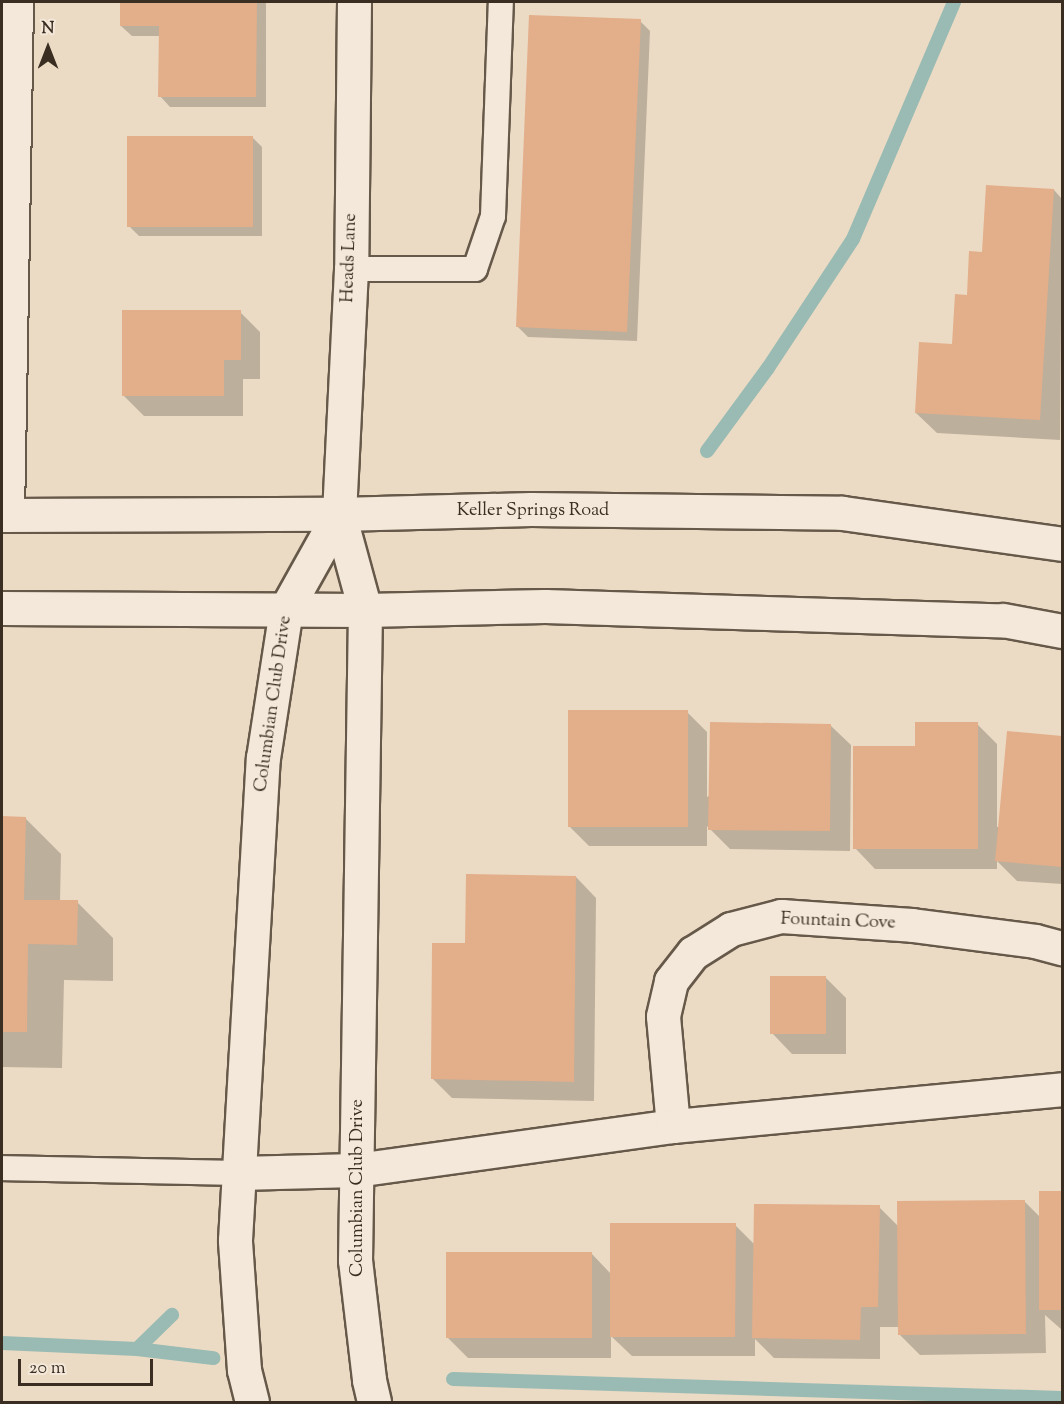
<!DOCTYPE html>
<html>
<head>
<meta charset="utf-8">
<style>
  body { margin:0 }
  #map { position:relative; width:1064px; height:1404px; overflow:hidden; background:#ecdbc4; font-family:"Sorts Mill Goudy",serif }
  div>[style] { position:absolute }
  .shadow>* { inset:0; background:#0003 }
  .stream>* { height:14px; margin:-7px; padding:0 7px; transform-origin:7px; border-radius:7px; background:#99bbb3 }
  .building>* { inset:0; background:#e3ae8a }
  .roads { filter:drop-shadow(2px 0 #66594a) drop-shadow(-2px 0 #66594a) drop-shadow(0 2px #66594a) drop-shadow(0 -2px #66594a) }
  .lane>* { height:24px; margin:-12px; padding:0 12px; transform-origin:12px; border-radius:12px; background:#f3e8d9 }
  .street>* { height:33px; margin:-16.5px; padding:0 16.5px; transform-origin:16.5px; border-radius:16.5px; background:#f3e8d9 }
  .secondary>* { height:33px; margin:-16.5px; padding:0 16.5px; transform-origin:16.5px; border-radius:16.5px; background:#f3e8d9 }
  span { translate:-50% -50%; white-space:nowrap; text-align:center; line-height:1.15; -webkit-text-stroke:5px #f3e8d9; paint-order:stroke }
  .street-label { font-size:18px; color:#3a2e22 }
  .frame { position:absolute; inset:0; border:3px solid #3a2e22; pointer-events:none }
  .north { position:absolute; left:18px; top:18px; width:60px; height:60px; -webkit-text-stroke:4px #f3e8d9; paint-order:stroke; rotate:0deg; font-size:16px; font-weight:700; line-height:24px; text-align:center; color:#3a2e22 }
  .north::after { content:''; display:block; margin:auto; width:21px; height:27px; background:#3a2e22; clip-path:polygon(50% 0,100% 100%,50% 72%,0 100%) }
  .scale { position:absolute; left:18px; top:1359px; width:135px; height:27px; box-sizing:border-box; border:3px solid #3a2e22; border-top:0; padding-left:8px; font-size:18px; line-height:21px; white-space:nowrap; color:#3a2e22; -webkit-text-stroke:4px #f3e8d9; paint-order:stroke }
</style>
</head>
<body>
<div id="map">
  <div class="shadow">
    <div style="clip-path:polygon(121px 2px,266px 2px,266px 107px,170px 107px,160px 96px,160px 36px,132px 36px,121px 26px)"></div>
    <div style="clip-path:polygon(640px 21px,650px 31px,637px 341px,528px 337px,518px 327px)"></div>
    <div style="clip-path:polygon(252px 137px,262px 147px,262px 236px,139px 236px,129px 226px)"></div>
    <div style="clip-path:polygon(1054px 190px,1062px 199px,1060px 440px,937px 433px,916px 413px,953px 345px,983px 254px)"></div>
    <div style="clip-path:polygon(240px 312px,260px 332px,260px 379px,243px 379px,243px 416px,144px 416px,124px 396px)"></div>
    <div style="clip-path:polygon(687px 712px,707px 732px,707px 797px,830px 725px,851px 745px,850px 851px,730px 849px,707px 826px,707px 846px,589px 846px,569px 826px)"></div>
    <div style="clip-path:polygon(977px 724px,997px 744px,997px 827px,1000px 827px,1008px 733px,1062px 737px,1062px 884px,1017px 881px,997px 861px,997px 869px,875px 869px,855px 848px,917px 747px)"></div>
    <div style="clip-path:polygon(2px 818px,25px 818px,61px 854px,60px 902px,77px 902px,113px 938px,113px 981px,64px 980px,62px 1068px,2px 1067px)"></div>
    <div style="clip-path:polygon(576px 877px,596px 898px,594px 1101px,452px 1098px,432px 1078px,467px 944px)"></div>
    <div style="clip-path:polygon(825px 977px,846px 998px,846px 1054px,792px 1054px,772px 1033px)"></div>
    <div style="clip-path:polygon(1040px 1192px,1062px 1192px,1062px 1330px,1045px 1315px,1046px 1353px,920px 1355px,900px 1335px,900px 1327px,880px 1327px,880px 1359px,774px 1358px,755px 1339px,755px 1356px,632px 1356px,611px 1336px,611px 1358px,468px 1358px,448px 1338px,591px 1253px,611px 1274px,735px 1225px,755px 1245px,879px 1207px,899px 1227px,1024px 1201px,1040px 1217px)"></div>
  </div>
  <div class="stream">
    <div style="left:707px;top:451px;width:103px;rotate:-53.7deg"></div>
    <div style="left:768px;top:368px;width:154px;rotate:-56.6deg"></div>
    <div style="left:853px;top:239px;width:258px;rotate:-66.9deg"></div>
    <div style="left:2px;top:1343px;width:135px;rotate:2.5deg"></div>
    <div style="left:137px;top:1349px;width:77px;rotate:6.8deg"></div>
    <div style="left:137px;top:1349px;width:49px;rotate:-44.2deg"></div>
    <div style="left:453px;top:1379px;width:609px;rotate:1.79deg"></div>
  </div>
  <div class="building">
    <div style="clip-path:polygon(120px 2px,257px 2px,256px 97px,158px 97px,159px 26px,120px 26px)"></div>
    <div style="clip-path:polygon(529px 15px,641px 19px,627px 332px,516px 327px)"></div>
    <div style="clip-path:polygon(127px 136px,253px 136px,253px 227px,127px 227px)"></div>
    <div style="clip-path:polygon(986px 185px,1054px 189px,1040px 420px,915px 413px,919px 342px,952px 344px,955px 294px,967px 295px,969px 251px,982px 252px)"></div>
    <div style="clip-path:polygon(122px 310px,241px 310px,241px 360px,224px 360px,224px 396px,122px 396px)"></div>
    <div style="clip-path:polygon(568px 710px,688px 710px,688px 827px,568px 827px)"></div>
    <div style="clip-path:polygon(710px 722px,831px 724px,830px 831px,708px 830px)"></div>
    <div style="clip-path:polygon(915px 722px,978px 722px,978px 849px,853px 849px,853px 746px,915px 746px)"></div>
    <div style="clip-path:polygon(1007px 731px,1062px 736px,1062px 867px,995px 861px)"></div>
    <div style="clip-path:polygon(2px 816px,26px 817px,24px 900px,78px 900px,77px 945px,28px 944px,27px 1032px,2px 1032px)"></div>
    <div style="clip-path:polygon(466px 874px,576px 876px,574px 1082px,431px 1079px,432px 943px,465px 943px)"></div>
    <div style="clip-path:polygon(770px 976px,826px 976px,826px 1034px,770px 1034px)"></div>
    <div style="clip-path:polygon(1039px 1191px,1062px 1191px,1062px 1310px,1039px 1310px)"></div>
    <div style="clip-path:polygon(1025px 1200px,1026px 1334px,898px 1335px,897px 1201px)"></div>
    <div style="clip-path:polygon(754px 1204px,880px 1205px,878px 1307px,861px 1307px,860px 1340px,752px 1338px)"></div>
    <div style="clip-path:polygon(610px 1223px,736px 1223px,735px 1337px,610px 1337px)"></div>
    <div style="clip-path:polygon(446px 1252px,592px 1252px,592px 1338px,446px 1338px)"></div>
  </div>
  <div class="roads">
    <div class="lane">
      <div style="left:351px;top:269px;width:124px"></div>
      <div style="left:475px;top:269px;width:56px;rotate:-71.2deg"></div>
      <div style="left:493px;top:216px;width:214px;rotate:-87.9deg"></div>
      <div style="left:2px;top:1168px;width:237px;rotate:1.2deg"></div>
    </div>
    <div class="street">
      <div style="left:354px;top:2px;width:267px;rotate:90.6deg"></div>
      <div style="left:351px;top:269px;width:245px;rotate:92.8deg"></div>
      <div style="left:339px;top:514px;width:99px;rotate:74.8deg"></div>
      <div style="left:365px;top:610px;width:650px;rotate:90.88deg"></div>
      <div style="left:355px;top:1260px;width:121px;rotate:83.3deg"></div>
      <div style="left:369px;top:1380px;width:23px;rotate:77deg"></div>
      <div style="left:7px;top:515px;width:513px;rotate:-88.99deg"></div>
      <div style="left:673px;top:1126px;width:110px;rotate:-95.2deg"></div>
      <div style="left:663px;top:1016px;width:36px;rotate:-77deg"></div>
      <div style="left:671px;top:981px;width:36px;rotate:-52deg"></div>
      <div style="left:693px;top:953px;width:45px;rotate:-32.3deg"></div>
      <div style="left:731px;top:929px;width:52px;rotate:-14.6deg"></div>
      <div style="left:781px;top:916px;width:131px;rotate:3.9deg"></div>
      <div style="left:912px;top:925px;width:124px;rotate:7.4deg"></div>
      <div style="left:1035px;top:941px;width:28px;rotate:15deg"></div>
      <div style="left:239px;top:1173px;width:117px;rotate:-1.5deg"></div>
      <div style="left:356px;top:1170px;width:320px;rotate:-7.9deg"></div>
      <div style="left:673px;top:1126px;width:391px;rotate:-5.4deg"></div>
      <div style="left:252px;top:1402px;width:33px;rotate:-104deg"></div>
      <div style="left:244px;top:1370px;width:130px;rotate:-94deg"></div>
      <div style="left:235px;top:1240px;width:483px;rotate:-86.7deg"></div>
      <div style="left:263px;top:758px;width:151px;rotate:-81.2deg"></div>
      <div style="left:286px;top:609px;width:109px;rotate:-60.8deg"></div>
    </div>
    <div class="secondary">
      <div style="left:2px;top:515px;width:337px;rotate:-0.2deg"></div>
      <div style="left:339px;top:514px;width:192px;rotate:-1.5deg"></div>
      <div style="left:531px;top:509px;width:311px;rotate:0.7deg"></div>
      <div style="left:842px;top:513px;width:222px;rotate:8deg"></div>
      <div style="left:2px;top:608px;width:363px;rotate:0.3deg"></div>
      <div style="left:365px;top:610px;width:180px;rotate:-1.3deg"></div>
      <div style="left:545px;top:606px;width:458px;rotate:1.8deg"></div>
      <div style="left:1003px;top:620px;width:60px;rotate:10.6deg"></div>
    </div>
  </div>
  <div class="street-label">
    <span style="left:350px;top:258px;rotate:-88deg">Heads Lane</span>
    <span style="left:533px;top:511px">Keller Springs Road</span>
    <span style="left:274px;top:704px;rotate:-82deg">Columbian Club Drive</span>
    <span style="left:838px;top:922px;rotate:2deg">Fountain Cove</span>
    <span style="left:358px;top:1188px;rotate:-90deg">Columbian Club Drive</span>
  </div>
  <div class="frame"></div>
  <div class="north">N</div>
  <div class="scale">20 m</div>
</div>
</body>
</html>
